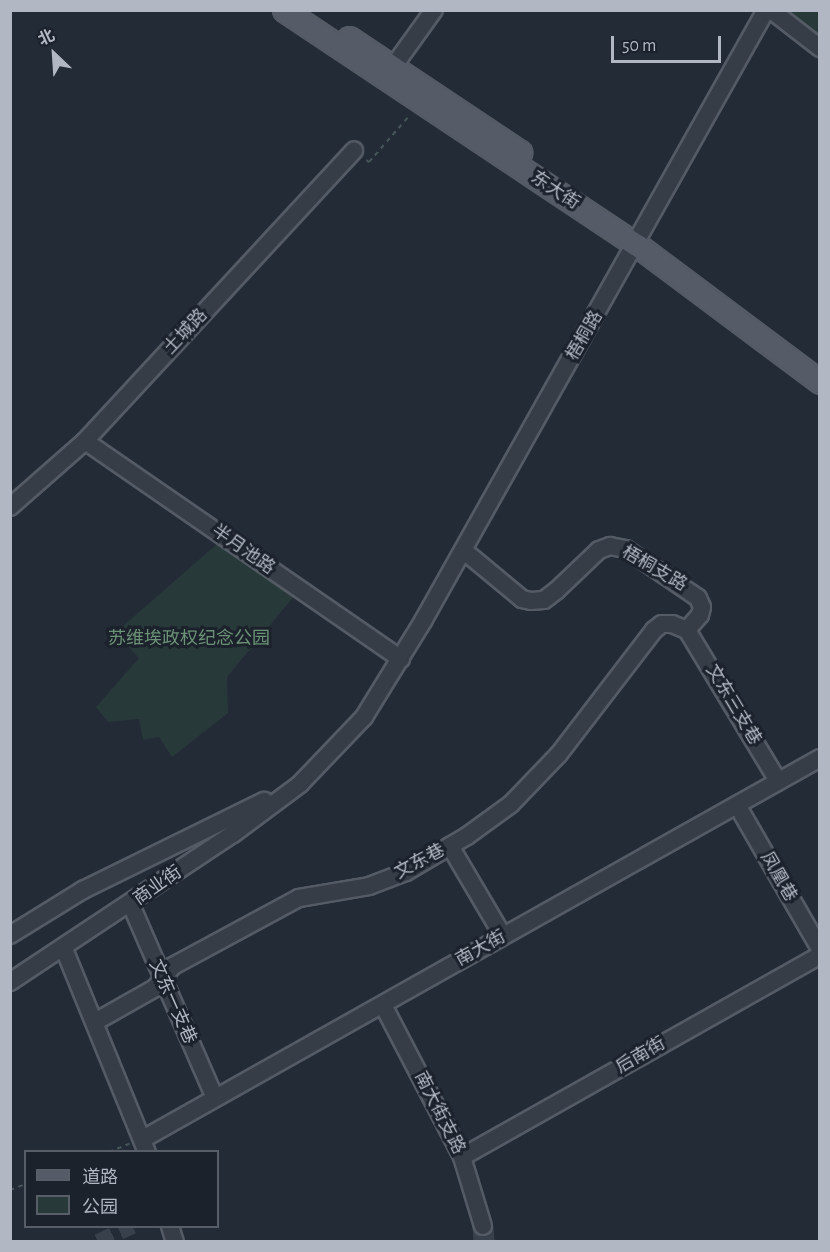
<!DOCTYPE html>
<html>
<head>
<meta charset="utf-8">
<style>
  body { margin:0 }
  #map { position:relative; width:830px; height:1252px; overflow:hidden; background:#232b37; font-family:"Alegreya Sans","Noto Sans SC",sans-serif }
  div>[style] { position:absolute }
  .green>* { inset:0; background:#28393a }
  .minor-tunnel>* { height:16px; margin-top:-8px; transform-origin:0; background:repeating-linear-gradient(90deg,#38404c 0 16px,transparent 0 24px) }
  .major-tunnel>* { height:21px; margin-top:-10.5px; transform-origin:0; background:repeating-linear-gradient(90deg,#38404c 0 21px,transparent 0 31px) }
  .path>* { height:2px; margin-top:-1px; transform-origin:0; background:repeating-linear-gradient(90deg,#455457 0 4.5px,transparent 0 9px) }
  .roads { filter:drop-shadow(2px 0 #545b65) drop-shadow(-2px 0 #545b65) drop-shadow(0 2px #545b65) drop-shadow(0 -2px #545b65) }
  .minor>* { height:16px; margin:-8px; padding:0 8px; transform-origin:8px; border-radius:8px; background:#373d47 }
  .major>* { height:21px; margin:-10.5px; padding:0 10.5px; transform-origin:10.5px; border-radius:10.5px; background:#555c67 }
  span { translate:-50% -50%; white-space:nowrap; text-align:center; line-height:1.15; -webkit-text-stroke:6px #1c222c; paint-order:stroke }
  .street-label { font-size:18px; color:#b1b8c3 }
  .park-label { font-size:18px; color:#6b9276 }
  .frame { position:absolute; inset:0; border:12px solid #b1b8c3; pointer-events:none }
  .legend { position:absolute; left:24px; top:1150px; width:195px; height:78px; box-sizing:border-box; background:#1c222c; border:2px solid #585e68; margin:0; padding:8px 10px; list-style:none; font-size:18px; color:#b1b8c3 }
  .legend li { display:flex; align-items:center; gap:12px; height:30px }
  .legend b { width:30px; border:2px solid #585e68 }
  .north { position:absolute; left:24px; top:24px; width:60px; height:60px; -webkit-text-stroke:4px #1c222c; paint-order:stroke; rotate:335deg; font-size:16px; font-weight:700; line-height:24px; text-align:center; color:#b1b8c3 }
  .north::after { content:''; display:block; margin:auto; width:21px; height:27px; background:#b1b8c3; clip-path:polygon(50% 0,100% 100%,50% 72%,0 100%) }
  .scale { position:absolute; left:611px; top:36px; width:110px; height:27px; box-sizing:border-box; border:3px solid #b1b8c3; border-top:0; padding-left:8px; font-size:18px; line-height:21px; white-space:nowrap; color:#b1b8c3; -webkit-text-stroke:4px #1c222c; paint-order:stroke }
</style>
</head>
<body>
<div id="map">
  <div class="green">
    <div style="clip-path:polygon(771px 11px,819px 11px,819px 39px)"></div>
    <div style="clip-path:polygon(225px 537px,300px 589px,227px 677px,228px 713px,172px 757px,159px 737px,143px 740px,139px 719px,108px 722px,96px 707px,139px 658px,115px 633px)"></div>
  </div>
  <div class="minor-tunnel">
    <div style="left:98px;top:1242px;width:38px;rotate:-25deg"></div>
  </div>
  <div class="major-tunnel">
    <div style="left:483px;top:1226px;width:16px;rotate:86deg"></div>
  </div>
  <div class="path">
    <div style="left:366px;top:160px;width:4px;rotate:34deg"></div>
    <div style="left:369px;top:162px;width:62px;rotate:-48.9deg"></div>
    <div style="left:109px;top:1152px;width:22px;rotate:-22deg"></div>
    <div style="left:10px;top:1190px;width:17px;rotate:-21deg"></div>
  </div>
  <div class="roads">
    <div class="minor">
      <div style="left:771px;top:10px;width:62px;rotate:37.8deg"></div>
      <div style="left:393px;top:67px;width:70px;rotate:-54.3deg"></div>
      <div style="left:85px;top:441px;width:384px;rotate:34.6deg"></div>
      <div style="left:10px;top:507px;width:100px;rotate:-41.3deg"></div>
      <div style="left:85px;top:441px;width:396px;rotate:-47.2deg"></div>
      <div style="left:463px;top:550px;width:77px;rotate:39.7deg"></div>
      <div style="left:522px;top:599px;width:9px;rotate:13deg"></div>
      <div style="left:531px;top:601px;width:13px;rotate:-4deg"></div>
      <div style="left:544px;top:600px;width:15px;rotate:-37deg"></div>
      <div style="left:556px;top:591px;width:59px;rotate:-43.6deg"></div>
      <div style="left:599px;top:550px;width:12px;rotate:-20deg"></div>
      <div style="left:610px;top:546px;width:16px;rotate:11deg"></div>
      <div style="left:626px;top:549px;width:87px;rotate:34.2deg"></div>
      <div style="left:698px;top:598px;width:10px;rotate:66deg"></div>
      <div style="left:702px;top:607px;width:8px;rotate:104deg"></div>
      <div style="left:700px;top:615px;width:20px;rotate:131deg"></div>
      <div style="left:687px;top:630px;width:176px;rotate:58.9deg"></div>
      <div style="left:737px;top:805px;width:166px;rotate:60deg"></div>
      <div style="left:450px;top:846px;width:104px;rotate:59.5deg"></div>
      <div style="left:131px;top:905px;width:210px;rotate:66.5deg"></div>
      <div style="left:10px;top:935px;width:86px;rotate:-31.7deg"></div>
      <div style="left:83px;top:890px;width:202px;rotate:-26.2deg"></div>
      <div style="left:64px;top:949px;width:219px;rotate:67.8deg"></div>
      <div style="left:10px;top:982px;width:268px;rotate:-33.6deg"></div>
      <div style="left:233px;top:834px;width:84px;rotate:-36.7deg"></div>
      <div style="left:300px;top:784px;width:93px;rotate:-46.3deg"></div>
      <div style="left:364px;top:717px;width:113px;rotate:-58.4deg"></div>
      <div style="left:423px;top:621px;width:701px;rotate:-60.69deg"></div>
      <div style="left:383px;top:1005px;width:171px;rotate:62.5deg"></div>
      <div style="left:462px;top:1157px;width:72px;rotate:73.1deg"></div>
      <div style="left:95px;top:1022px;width:69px;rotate:-29.5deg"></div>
      <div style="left:155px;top:988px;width:28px;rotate:-51deg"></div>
      <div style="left:173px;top:966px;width:143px;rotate:-28.4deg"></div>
      <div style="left:299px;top:898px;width:71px;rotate:-9.7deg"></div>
      <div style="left:369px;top:886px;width:40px;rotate:-21deg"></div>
      <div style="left:406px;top:872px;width:71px;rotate:-30.5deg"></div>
      <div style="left:467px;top:836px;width:54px;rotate:-36deg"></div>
      <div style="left:511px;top:804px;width:69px;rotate:-46.2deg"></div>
      <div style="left:559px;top:754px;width:156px;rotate:-52.5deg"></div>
      <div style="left:654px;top:630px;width:10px;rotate:-37deg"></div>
      <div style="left:662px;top:624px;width:10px"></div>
      <div style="left:672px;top:624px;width:16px;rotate:22deg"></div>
      <div style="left:143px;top:1139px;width:777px;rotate:-29.37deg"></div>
      <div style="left:462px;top:1157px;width:411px;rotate:-29.4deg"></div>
      <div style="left:170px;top:1226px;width:17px;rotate:73deg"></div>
    </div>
    <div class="major">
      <div style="left:284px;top:10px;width:424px;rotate:33.7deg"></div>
      <div style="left:637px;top:245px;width:229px;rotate:36.8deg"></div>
      <div style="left:349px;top:38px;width:206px;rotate:33.7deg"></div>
    </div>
  </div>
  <div class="street-label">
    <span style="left:555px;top:191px;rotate:33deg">东大街</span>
    <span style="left:186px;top:332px;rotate:-47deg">土城路</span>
    <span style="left:585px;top:336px;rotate:-60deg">梧桐路</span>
    <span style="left:243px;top:550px;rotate:35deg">半月池路</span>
    <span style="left:654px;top:569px;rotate:30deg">梧桐支路</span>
    <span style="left:733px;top:705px;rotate:59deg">文东三支巷</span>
    <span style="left:420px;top:862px;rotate:-28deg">文东巷</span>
    <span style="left:778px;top:877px;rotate:60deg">凤凰巷</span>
    <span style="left:158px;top:886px;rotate:-35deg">商业街</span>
    <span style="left:481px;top:949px;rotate:-29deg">南大街</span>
    <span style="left:172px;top:1002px;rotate:66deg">文东一支巷</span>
    <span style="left:641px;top:1056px;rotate:-30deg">后南街</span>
    <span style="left:439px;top:1113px;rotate:63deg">南大街支路</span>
  </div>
  <div class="park-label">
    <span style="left:189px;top:639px">苏维埃政权纪念公园</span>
  </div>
  <div class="frame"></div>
  <ul class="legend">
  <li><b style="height:8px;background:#555c67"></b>道路</li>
  <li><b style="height:16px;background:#28393a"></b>公园</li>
  </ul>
  <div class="north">北</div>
  <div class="scale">50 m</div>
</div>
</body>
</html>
